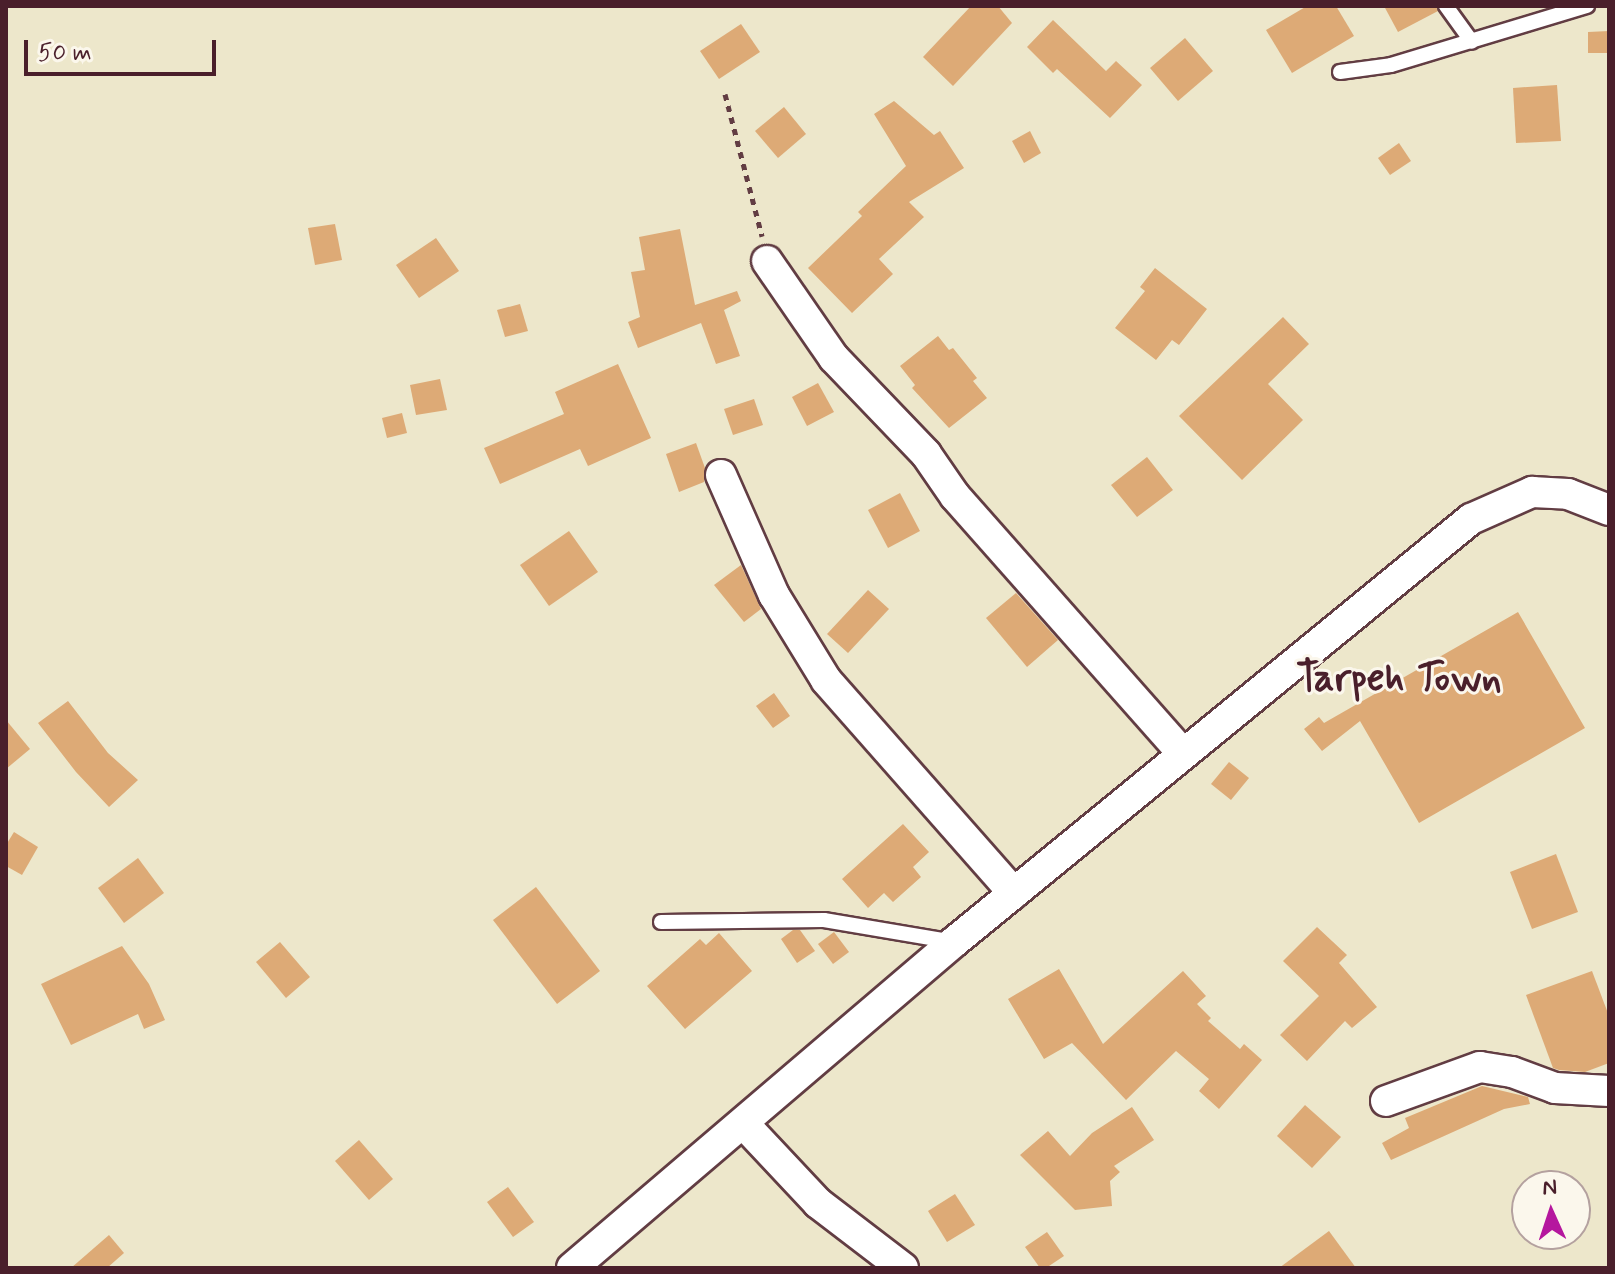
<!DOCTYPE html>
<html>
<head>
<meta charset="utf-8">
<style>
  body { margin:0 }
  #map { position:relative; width:1615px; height:1274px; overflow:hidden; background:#ede7cb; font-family:Mynerve,sans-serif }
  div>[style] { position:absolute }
  .building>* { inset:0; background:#ddaa76 }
  .path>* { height:5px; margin-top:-2.5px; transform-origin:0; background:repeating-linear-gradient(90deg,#623d43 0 6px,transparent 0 12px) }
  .roads { filter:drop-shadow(2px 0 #623d43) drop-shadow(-2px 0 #623d43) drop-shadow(0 2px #623d43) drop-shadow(0 -2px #623d43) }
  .service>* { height:14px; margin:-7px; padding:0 7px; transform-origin:7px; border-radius:7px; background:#fff }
  .minor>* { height:30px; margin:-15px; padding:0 15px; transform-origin:15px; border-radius:15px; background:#fff }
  span { translate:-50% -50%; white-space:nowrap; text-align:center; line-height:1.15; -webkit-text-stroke:6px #fbf7ec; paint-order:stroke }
  .district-label { font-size:40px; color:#4a1f2b; font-weight:700 }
  .frame { position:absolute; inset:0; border:8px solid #4a1f2b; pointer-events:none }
  .north { position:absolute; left:1511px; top:1170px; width:80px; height:80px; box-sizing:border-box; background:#fbf7ec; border:2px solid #b4a19f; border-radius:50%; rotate:357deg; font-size:22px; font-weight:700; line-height:32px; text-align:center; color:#4a1f2b }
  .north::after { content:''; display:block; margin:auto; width:28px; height:36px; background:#b5179e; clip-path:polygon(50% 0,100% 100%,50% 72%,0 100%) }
  .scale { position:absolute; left:24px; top:40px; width:192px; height:36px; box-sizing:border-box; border:4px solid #4a1f2b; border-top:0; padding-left:10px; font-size:24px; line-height:28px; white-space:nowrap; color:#4a1f2b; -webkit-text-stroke:6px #fbf7ec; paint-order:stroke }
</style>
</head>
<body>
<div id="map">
  <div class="building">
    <div style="clip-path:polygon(971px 6px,998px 6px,1012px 23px,953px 86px,923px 57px)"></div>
    <div style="clip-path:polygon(1307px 6px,1336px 6px,1354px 36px,1292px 73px,1266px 30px)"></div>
    <div style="clip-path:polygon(1384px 6px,1436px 6px,1438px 11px,1398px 32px)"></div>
    <div style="clip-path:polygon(1053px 20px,1106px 71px,1116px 61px,1142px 85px,1110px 118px,1057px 69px,1053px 73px,1027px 47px)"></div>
    <div style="clip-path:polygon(741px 24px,760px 52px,719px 79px,700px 51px)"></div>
    <div style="clip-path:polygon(1609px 31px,1609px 53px,1588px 53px,1588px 32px)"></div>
    <div style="clip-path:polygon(1185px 38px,1213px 71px,1178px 101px,1150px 68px)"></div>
    <div style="clip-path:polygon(1557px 85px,1561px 141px,1516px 143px,1513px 88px)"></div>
    <div style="clip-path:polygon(894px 101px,934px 135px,940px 131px,964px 168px,909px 202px,924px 217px,879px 259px,893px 274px,852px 313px,808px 268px,862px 216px,858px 212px,906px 166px,874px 114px)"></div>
    <div style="clip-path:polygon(784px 107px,806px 134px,778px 158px,755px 131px)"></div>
    <div style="clip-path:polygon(1030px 131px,1041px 153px,1024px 163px,1012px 141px)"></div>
    <div style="clip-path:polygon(1399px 143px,1411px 161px,1390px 175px,1378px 158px)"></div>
    <div style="clip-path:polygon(335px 224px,342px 260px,315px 265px,308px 228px)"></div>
    <div style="clip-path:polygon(680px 229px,695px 305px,737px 291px,741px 301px,724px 310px,740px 356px,716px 364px,701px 323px,638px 348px,628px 322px,640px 317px,631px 272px,645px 270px,639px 237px)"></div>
    <div style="clip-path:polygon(436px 238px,459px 271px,419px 298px,396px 265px)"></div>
    <div style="clip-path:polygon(1155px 268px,1207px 309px,1179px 345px,1172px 340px,1156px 360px,1115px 328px,1145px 291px,1140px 287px)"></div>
    <div style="clip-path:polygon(520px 304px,528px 331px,505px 337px,497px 310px)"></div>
    <div style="clip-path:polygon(1283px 317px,1309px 344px,1268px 384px,1303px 420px,1242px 480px,1179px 416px)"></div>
    <div style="clip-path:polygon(938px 336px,949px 350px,953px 348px,977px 378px,973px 381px,987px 398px,949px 428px,912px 388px,915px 385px,900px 366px)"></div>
    <div style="clip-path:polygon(618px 364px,651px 438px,588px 466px,580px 449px,500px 484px,484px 448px,564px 414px,555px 392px)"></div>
    <div style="clip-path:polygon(440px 379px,447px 410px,416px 415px,410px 385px)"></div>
    <div style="clip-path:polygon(818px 383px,834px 412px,807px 426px,792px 397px)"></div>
    <div style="clip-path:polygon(754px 399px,763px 425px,733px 435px,724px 409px)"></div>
    <div style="clip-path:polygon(402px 413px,407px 433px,387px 438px,382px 418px)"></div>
    <div style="clip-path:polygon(696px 443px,705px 468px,704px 482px,679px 492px,666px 454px)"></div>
    <div style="clip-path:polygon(1147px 457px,1173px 490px,1137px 517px,1111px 485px)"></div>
    <div style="clip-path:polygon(900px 493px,920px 531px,888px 548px,868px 510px)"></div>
    <div style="clip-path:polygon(569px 531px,598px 572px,549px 606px,520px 565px)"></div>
    <div style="clip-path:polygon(741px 565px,761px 609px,744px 622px,714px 585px)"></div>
    <div style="clip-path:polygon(868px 590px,889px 609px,848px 653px,827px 634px)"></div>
    <div style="clip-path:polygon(1016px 593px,1058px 640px,1027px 667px,986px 618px)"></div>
    <div style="clip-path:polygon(1518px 612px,1585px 728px,1419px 823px,1360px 721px,1322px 751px,1304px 729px,1319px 717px,1324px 723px)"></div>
    <div style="clip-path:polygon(774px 693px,790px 716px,773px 728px,756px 706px)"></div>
    <div style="clip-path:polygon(68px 701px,108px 753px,138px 780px,109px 807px,76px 772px,38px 723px)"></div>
    <div style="clip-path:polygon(6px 720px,30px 749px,6px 769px)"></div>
    <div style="clip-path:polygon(1229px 762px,1249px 778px,1231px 800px,1211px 784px)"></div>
    <div style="clip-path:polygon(903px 824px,929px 852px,913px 867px,921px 877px,893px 902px,884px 893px,868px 908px,842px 879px)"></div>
    <div style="clip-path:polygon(14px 832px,38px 847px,22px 875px,6px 866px,6px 845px)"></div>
    <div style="clip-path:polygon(1556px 854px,1578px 912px,1532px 929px,1510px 872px)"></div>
    <div style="clip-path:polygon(138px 858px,164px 893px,124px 923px,98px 888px)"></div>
    <div style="clip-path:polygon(536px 887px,600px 971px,557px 1004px,493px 920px)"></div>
    <div style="clip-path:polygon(1317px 927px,1347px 955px,1339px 963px,1377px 1007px,1352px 1028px,1345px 1021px,1307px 1061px,1280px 1035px,1319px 996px,1283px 961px)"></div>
    <div style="clip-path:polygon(793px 930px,800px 930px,815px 951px,797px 963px,781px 939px)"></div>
    <div style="clip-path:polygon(834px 932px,849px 952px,833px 964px,818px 944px)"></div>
    <div style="clip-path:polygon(719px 933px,752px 971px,685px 1029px,647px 986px,700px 939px,706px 945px)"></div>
    <div style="clip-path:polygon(280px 942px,310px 977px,286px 998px,256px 962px)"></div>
    <div style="clip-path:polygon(122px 946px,149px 984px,165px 1020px,144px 1029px,138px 1014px,71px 1045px,41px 984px)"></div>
    <div style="clip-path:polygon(1059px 969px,1103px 1044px,1183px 971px,1206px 996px,1197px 1004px,1211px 1018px,1208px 1021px,1240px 1049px,1244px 1044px,1262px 1060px,1219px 1109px,1199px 1091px,1209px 1079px,1176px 1051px,1126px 1100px,1072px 1043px,1044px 1059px,1008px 999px)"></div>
    <div style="clip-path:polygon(1592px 971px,1609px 1016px,1609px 1063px,1585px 1072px,1559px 1070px,1553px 1068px,1526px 995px)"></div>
    <div style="clip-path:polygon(1482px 1086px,1528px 1097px,1530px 1104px,1504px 1109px,1391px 1160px,1382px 1143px,1409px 1128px,1405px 1118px)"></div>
    <div style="clip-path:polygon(1305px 1105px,1341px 1137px,1312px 1168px,1277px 1136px)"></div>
    <div style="clip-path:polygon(1132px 1107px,1154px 1140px,1114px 1166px,1120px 1172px,1110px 1181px,1112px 1206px,1075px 1210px,1020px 1155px,1048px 1131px,1070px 1156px,1092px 1133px)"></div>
    <div style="clip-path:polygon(359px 1140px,393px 1179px,369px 1200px,335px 1161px)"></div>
    <div style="clip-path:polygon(508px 1187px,534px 1222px,513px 1237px,487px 1202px)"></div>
    <div style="clip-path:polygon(955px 1194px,975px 1225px,947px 1242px,928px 1211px)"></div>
    <div style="clip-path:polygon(1329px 1231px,1356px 1268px,1279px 1268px)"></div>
    <div style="clip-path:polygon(1047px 1232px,1064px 1256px,1046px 1268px,1040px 1268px,1025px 1247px)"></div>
    <div style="clip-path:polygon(109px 1235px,124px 1253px,107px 1268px,71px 1268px)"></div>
  </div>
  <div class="path">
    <div style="left:725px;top:94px;width:147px;rotate:75.4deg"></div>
  </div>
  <div class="roads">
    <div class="service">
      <div style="left:1446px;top:6px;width:44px;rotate:54.2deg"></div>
      <div style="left:1340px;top:72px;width:51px;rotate:-7.8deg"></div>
      <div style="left:1391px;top:65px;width:205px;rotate:-16.8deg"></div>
      <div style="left:661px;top:922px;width:163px;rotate:-0.7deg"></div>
      <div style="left:824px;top:920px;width:132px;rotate:9.6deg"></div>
    </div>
    <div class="minor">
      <div style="left:767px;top:261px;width:118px;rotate:55.4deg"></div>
      <div style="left:834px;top:358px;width:133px;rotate:46.2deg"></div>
      <div style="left:926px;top:454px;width:51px;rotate:55.4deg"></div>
      <div style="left:955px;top:496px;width:344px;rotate:48.5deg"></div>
      <div style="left:721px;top:475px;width:131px;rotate:66.2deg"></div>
      <div style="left:774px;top:595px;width:100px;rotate:58.5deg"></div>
      <div style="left:826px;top:680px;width:284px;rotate:48.6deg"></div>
      <div style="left:1386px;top:1101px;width:100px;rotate:-19.9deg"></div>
      <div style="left:1480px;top:1067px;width:32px;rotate:9deg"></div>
      <div style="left:1512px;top:1072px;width:46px;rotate:20.4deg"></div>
      <div style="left:1555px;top:1088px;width:54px;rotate:3.2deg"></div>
      <div style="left:743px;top:1123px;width:110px;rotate:46.8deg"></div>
      <div style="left:818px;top:1203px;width:107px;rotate:37.4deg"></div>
      <div style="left:572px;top:1268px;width:502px;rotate:-40.48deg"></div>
      <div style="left:954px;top:942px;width:668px;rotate:-39.29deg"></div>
      <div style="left:1471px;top:519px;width:67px;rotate:-23.9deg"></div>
      <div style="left:1532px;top:492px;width:36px;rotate:3deg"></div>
      <div style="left:1568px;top:494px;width:44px;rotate:21.3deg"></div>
    </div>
  </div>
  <div class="district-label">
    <span style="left:1399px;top:679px">Tarpeh Town</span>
  </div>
  <div class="frame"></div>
  <div class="north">N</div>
  <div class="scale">50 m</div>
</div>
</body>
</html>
